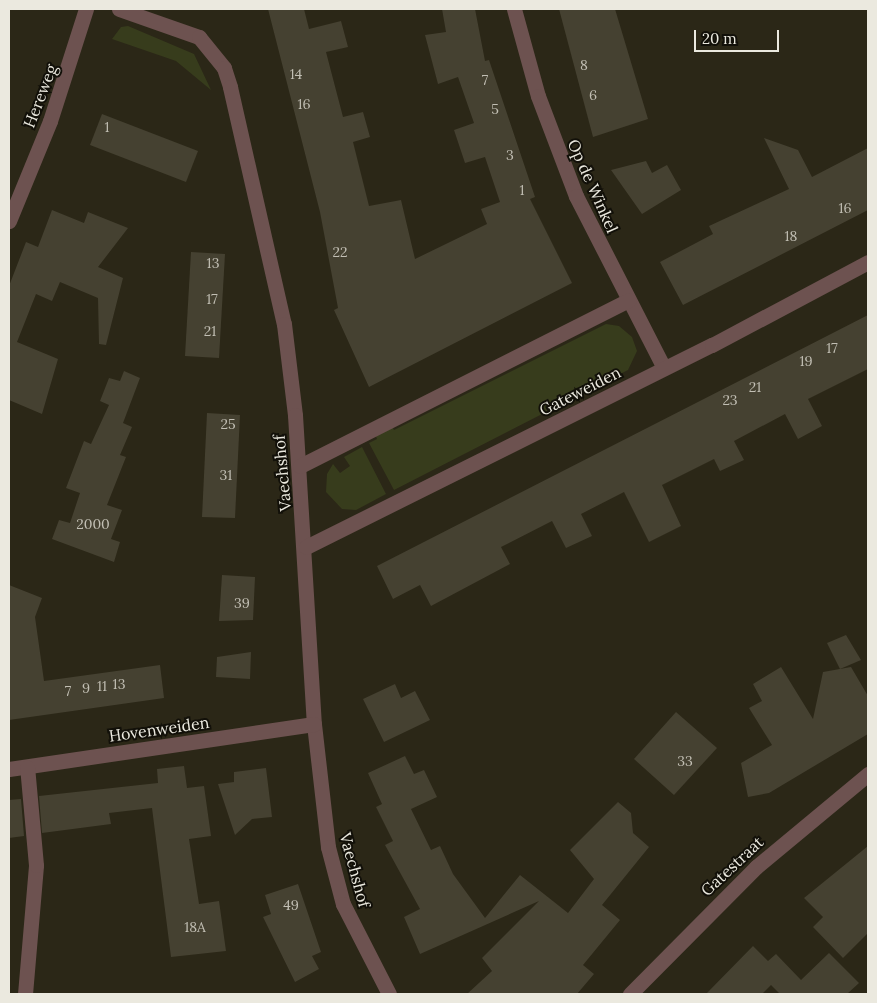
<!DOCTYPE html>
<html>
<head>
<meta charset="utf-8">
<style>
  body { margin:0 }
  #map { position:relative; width:877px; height:1003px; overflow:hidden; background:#2b2717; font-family:Lora,serif }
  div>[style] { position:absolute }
  .green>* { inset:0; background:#373c1c }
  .building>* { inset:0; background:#454131 }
  .minor>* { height:15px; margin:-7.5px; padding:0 7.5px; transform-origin:7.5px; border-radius:7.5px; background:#6d5250 }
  span { translate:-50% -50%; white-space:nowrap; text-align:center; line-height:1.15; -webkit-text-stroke:4px #121009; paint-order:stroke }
  .number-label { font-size:14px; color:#c2bfb4 }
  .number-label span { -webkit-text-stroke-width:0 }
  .street-label { font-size:16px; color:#ebe9df }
  .frame { position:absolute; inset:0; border:10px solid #ebe9df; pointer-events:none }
  .scale { position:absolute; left:694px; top:30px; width:85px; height:22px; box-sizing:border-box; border:2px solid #ebe9df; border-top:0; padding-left:6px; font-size:15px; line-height:18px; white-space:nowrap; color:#ebe9df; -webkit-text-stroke:4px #121009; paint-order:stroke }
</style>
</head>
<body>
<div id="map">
  <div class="green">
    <div style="clip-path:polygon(128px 26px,194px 54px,211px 90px,176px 61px,112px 39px,121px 27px)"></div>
    <div style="clip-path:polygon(606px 324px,619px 326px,632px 337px,637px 351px,628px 370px,394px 490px,369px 443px,377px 439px,375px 434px,392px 426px,394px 430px)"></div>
    <div style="clip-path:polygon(362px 447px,386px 494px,356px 510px,342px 509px,326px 492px,327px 474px,333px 464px,340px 473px,350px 466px,344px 457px)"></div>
  </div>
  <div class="building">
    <div style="clip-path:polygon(268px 9px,304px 9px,309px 29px,341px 21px,348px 47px,326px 52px,343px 117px,363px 112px,370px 137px,353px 142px,369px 206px,401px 200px,415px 259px,487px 224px,481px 209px,500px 202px,485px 157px,465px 163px,454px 130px,474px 123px,458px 77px,438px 84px,425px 35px,446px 32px,442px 9px,475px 9px,485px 61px,489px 60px,535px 197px,530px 199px,572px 283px,369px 387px,334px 310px,338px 308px,320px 212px)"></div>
    <div style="clip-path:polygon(559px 9px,615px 9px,648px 119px,593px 137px)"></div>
    <div style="clip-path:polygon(102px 114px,198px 151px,186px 182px,90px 145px)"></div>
    <div style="clip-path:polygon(764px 138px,798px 150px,812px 177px,868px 148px,868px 210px,683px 305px,660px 262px,713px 234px,709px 226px,789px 189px)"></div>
    <div style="clip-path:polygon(646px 161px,652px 173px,667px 165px,681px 190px,642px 214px,611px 170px)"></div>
    <div style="clip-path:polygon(52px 210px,84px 223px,88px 212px,128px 228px,98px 267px,123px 278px,106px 345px,99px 344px,98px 298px,60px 282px,52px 301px,36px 294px,17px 342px,58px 359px,42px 414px,9px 400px,9px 286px,26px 242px,38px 247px)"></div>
    <div style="clip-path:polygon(191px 252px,225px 254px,219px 358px,185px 356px)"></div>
    <div style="clip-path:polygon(868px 315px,868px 369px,808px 399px,822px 426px,798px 439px,785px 414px,734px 441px,744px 460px,720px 471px,714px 459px,662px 485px,681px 526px,649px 542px,624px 492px,581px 514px,592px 536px,566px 548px,552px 521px,501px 547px,510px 564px,431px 606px,420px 585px,393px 599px,377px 566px)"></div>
    <div style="clip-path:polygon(124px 371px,140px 378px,123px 423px,132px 427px,120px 455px,126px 457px,107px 505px,122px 510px,111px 539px,120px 542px,114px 562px,52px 539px,59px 520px,70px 523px,80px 493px,66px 488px,84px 441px,91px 444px,109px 405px,100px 401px,109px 378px,120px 381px)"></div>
    <div style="clip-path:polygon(207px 413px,240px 415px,235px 518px,202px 517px)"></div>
    <div style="clip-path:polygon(222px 575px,255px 577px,253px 620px,219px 621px)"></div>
    <div style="clip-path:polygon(9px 585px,42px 598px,35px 617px,44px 681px,160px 665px,164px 698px,9px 720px)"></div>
    <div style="clip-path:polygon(846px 635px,861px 660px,840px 669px,827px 643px)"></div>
    <div style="clip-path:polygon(251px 652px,250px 679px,216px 677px,217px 657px)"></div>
    <div style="clip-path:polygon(781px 667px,813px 719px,823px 672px,851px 667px,868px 696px,868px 734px,769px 793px,748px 797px,741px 763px,772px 745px,749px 708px,762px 701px,753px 684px)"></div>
    <div style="clip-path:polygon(395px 684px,401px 698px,415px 691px,430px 720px,384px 742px,363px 699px)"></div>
    <div style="clip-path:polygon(676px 712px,717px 748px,674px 795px,634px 759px)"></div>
    <div style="clip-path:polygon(405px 756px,414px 774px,424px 770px,437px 797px,411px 809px,431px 850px,440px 846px,453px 874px,485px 918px,520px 875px,568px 913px,594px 879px,570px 850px,618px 802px,631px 813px,633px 833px,649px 847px,602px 905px,620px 920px,583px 965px,594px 974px,577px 994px,467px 994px,492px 971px,482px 958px,539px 901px,420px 954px,404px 917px,420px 909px,385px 845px,393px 841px,376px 807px,382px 804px,368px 773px)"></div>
    <div style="clip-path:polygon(184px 766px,187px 788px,204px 786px,211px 836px,189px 839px,199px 904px,219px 901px,226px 951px,171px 957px,152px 808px,109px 813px,111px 824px,42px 833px,39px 796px,158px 783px,157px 769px)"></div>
    <div style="clip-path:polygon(266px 768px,272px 817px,252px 819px,235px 835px,218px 784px,234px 782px,234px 772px)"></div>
    <div style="clip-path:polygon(21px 799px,24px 836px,9px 838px,9px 800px)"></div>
    <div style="clip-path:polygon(868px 846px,868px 933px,843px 958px,813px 927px,823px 917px,804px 898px)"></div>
    <div style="clip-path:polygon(298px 884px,321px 952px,312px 956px,319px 969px,295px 982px,263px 917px,271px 914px,265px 895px)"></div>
    <div style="clip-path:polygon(753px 946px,768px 961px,776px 954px,801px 980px,829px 953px,859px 983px,847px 994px,780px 994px,771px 985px,762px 994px,706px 994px)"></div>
  </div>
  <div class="minor">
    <div style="left:119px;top:9px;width:85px;rotate:19.3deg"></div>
    <div style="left:199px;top:37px;width:40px;rotate:51deg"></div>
    <div style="left:224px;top:68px;width:20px;rotate:72deg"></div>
    <div style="left:230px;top:87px;width:243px;rotate:77.2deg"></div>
    <div style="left:284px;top:324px;width:92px;rotate:83.1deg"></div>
    <div style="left:295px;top:415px;width:310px;rotate:86.5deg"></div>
    <div style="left:314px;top:724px;width:124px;rotate:83.5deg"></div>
    <div style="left:328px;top:847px;width:59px;rotate:75.3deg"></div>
    <div style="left:343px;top:904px;width:101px;rotate:62.9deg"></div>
    <div style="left:514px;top:9px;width:90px;rotate:74.6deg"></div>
    <div style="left:538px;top:96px;width:107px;rotate:69.2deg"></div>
    <div style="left:576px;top:196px;width:193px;rotate:62.9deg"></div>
    <div style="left:9px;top:221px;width:108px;rotate:-67.7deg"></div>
    <div style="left:50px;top:121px;width:118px;rotate:-72.2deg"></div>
    <div style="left:300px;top:466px;width:368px;rotate:-26.8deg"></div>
    <div style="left:306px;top:547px;width:453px;rotate:-26.5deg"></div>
    <div style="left:712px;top:345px;width:177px;rotate:-28deg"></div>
    <div style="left:9px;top:769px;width:308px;rotate:-8.4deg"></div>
    <div style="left:25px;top:994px;width:129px;rotate:-85.1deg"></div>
    <div style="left:36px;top:865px;width:98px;rotate:-95.2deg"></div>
    <div style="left:630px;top:994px;width:179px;rotate:-45.2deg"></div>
    <div style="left:756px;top:867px;width:146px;rotate:-39.7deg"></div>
  </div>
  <div class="number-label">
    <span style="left:584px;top:65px">8</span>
    <span style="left:296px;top:74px">14</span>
    <span style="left:485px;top:80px">7</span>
    <span style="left:593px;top:95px">6</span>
    <span style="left:304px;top:104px">16</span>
    <span style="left:495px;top:109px">5</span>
    <span style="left:107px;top:127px">1</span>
    <span style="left:510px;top:155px">3</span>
    <span style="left:522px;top:190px">1</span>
    <span style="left:845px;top:208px">16</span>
    <span style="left:791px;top:236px">18</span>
    <span style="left:340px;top:252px">22</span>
    <span style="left:213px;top:263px">13</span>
    <span style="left:212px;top:299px">17</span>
    <span style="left:210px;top:331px">21</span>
    <span style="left:832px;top:348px">17</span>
    <span style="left:806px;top:361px">19</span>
    <span style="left:755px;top:387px">21</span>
    <span style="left:730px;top:400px">23</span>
    <span style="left:228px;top:424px">25</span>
    <span style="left:226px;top:475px">31</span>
    <span style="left:93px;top:524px">2000</span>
    <span style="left:242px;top:603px">39</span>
    <span style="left:119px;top:684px">13</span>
    <span style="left:102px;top:686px">11</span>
    <span style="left:86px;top:688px">9</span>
    <span style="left:68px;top:691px">7</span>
    <span style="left:685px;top:761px">33</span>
    <span style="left:291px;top:905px">49</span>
    <span style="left:195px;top:927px">18A</span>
  </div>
  <div class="street-label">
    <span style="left:40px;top:96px;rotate:-69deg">Hereweg</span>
    <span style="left:593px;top:186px;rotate:66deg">Op de Winkel</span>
    <span style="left:580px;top:391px;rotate:-27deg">Gateweiden</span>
    <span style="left:282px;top:473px;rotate:-95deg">Vaechshof</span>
    <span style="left:159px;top:729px;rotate:-8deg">Hovenweiden</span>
    <span style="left:732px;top:866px;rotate:-43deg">Gatestraat</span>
    <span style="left:355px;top:870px;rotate:75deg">Vaechshof</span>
  </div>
  <div class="frame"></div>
  <div class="scale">20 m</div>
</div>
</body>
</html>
